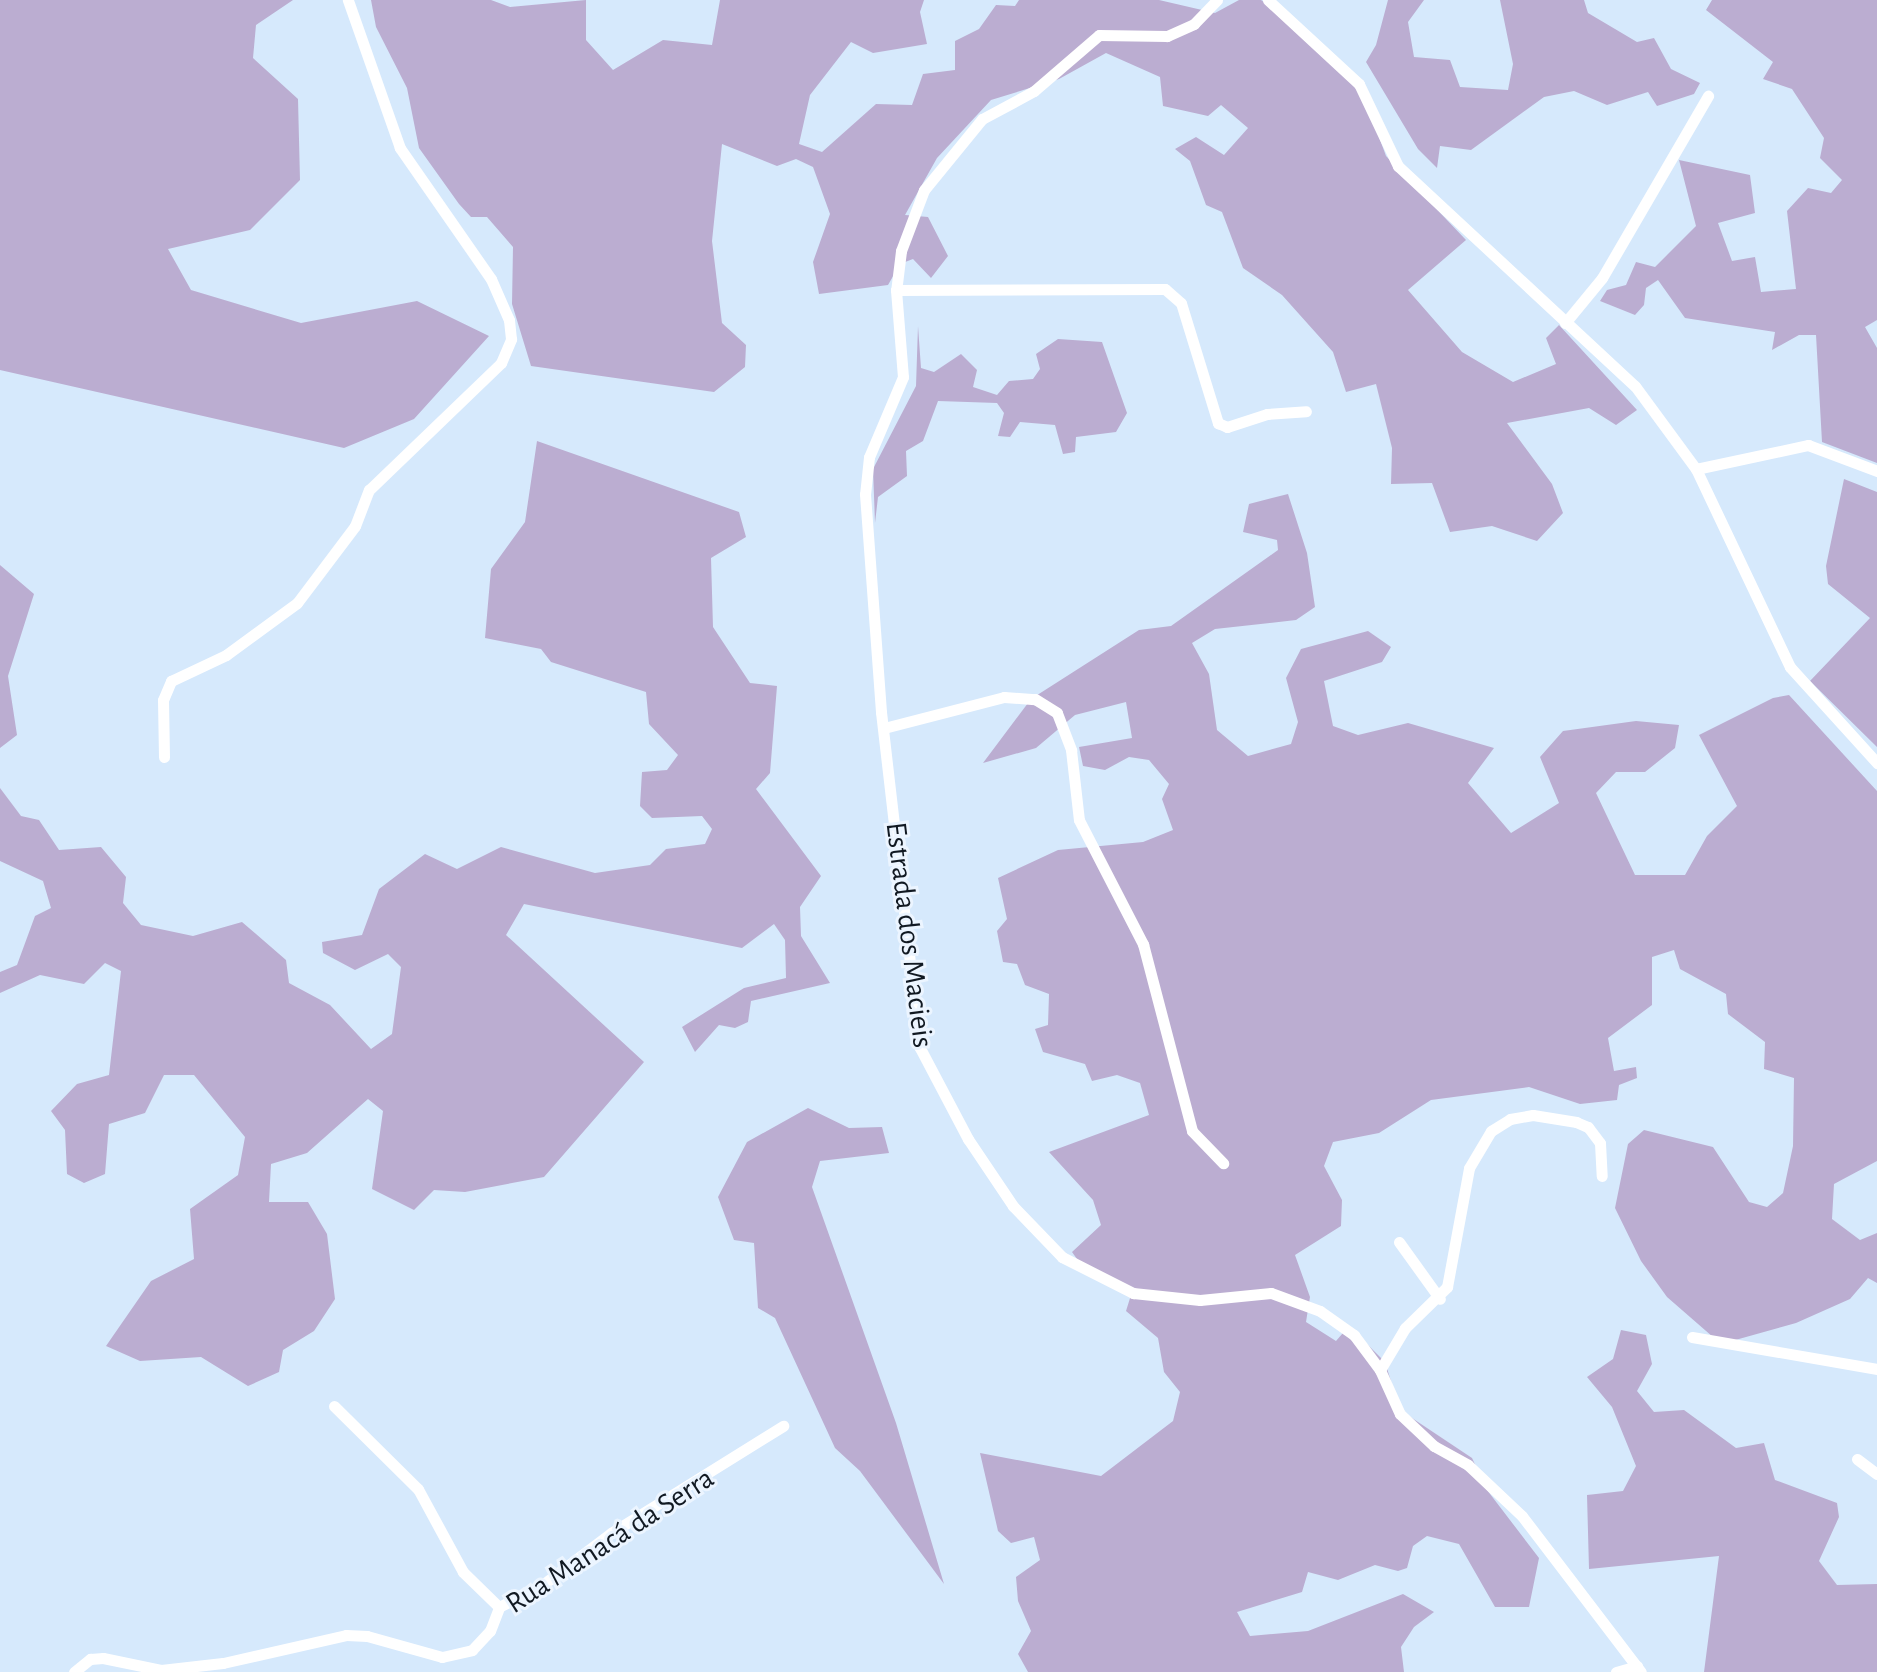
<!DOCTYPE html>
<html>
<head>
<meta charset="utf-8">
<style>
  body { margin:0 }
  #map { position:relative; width:1877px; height:1672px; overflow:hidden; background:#d6e9fc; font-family:"Alegreya Sans",sans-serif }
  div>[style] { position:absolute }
  .forest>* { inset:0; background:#bbadd1 }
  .minor>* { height:11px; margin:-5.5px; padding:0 5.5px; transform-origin:5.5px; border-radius:5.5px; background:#fff }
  span { translate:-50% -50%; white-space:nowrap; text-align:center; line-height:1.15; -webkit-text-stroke:6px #ecf5ff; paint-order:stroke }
  .street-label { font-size:30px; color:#111922 }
</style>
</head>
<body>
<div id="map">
  <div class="forest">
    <div style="clip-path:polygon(0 0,293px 0,256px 25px,253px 58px,298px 99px,300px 180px,250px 230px,168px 249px,191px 290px,301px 323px,417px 301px,489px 336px,414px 419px,344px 448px,0 370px)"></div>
    <div style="clip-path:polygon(371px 0,491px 0,510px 7px,586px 0,586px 40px,613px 70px,663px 40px,712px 45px,720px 0,924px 0,920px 12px,927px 44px,873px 53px,851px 42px,810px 95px,799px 144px,822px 152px,876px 104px,912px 105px,923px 74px,955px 70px,955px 41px,979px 29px,996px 5px,1015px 6px,1019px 0,1159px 0,1215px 13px,1239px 0,1261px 0,1302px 30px,1361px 88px,1386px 156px,1466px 240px,1408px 290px,1462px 352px,1513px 382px,1556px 364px,1546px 338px,1559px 325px,1637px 410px,1616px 425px,1589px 408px,1507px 423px,1552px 484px,1563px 513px,1537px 541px,1492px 526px,1450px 532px,1432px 483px,1391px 484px,1392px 448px,1376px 384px,1346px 392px,1333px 352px,1282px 295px,1243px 268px,1222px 212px,1206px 205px,1190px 161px,1175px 149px,1196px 137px,1224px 155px,1248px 128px,1221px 105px,1208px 116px,1163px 106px,1160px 77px,1106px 53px,1059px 79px,991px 100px,937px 158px,905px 215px,928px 217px,948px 256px,931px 278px,913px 259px,900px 264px,888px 285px,819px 294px,813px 262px,830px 214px,813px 167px,796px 159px,777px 166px,722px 144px,712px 241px,722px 323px,746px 345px,745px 367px,714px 392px,531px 366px,512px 304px,513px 247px,487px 217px,471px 217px,459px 204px,419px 148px,407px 88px,376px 27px)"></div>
    <div style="clip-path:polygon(1388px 0,1424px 0,1408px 22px,1414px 57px,1450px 60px,1460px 87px,1508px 90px,1513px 64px,1500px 0,1584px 0,1588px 13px,1637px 42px,1654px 38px,1671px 69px,1700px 83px,1694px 94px,1657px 106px,1648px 92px,1607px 105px,1574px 91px,1544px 97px,1471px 150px,1440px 146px,1437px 168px,1418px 149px,1366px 62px,1376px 45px)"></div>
    <div style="clip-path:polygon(1712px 0,1877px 0,1877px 320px,1865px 327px,1877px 348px,1877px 463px,1822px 442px,1816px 335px,1799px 335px,1772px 350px,1775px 332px,1685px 318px,1658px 280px,1646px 288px,1644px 305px,1635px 315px,1600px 301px,1607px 290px,1626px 285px,1636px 262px,1655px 267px,1696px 226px,1679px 160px,1750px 175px,1755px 213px,1718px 223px,1732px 261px,1755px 257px,1761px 292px,1796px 289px,1787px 211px,1808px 188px,1831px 193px,1842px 180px,1820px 158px,1824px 138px,1792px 89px,1763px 79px,1773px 62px,1706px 10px)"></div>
    <div style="clip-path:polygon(918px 326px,921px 368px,934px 372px,961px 354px,977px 370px,973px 387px,997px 395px,1009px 381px,1033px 379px,1040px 369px,1036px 354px,1058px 339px,1102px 342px,1127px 413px,1116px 432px,1076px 437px,1075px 452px,1063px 454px,1055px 425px,1020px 422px,1010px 437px,998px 436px,1004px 413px,997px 403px,938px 401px,923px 441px,906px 451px,907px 476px,878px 497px,875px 523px,873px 469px,916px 386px)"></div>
    <div style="clip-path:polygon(537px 441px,739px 512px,746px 537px,711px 558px,713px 627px,750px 683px,777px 686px,770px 773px,756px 789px,821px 876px,800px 907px,801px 936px,830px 983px,751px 1001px,748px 1022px,735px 1028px,719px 1025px,695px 1052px,682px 1027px,744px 988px,786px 978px,785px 940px,774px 924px,742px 948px,524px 904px,506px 935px,644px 1062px,544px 1177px,465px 1192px,434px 1190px,414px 1210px,372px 1189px,383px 1111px,368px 1099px,307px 1153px,271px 1164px,269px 1202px,308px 1202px,327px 1234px,335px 1299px,314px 1331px,283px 1350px,279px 1372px,248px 1386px,201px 1357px,140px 1361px,106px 1346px,151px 1281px,194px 1259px,190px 1209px,238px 1175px,245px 1137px,194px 1075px,164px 1075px,145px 1113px,109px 1124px,105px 1174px,84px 1183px,67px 1174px,65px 1130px,51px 1111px,77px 1084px,109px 1075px,121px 971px,105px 963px,84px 984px,40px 975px,0 993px,0 972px,17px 965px,35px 916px,51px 908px,43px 881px,0 861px,0 788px,21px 816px,39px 820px,59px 850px,101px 847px,126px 877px,123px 903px,141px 925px,193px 936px,242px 922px,286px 960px,289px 983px,330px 1005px,371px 1049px,392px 1034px,401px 967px,388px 954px,355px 970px,323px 953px,322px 942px,362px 935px,379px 889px,425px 854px,457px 869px,501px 847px,595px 873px,650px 865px,666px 849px,705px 844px,712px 829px,702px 816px,652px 818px,640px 806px,642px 772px,667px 770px,678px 755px,649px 724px,646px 692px,551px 662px,541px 649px,485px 638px,491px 569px,525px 522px)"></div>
    <div style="clip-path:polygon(1844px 479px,1877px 492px,1877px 747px,1810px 681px,1870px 618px,1828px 584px,1826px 566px)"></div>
    <div style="clip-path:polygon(1288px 494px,1307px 553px,1315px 607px,1296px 620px,1215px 629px,1192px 643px,1209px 674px,1217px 730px,1248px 756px,1291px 744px,1298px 722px,1286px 678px,1301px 649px,1368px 631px,1391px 647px,1382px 662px,1324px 681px,1333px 726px,1358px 735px,1408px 723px,1494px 748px,1468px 783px,1511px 833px,1559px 803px,1540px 757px,1563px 731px,1636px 721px,1679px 725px,1675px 748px,1645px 772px,1616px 772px,1596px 793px,1635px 875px,1685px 875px,1707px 836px,1737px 806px,1699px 735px,1773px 698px,1789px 695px,1877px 791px,1877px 1161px,1834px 1184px,1832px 1219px,1860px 1240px,1877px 1233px,1877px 1283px,1868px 1278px,1850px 1299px,1796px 1323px,1721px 1344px,1667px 1297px,1641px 1261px,1615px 1208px,1628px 1144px,1644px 1130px,1713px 1147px,1749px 1202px,1767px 1207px,1783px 1193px,1793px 1146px,1794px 1078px,1764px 1069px,1765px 1042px,1728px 1014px,1726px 994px,1680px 969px,1674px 950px,1652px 957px,1652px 1005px,1608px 1038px,1614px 1071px,1636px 1067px,1637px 1078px,1619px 1085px,1617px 1100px,1580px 1104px,1529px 1087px,1431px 1100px,1379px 1133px,1333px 1142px,1324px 1166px,1342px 1200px,1341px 1226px,1295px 1255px,1310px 1297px,1306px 1322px,1336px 1341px,1349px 1326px,1385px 1362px,1400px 1410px,1472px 1458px,1487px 1490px,1539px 1558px,1529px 1607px,1495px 1607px,1459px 1544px,1427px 1536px,1413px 1546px,1407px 1568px,1398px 1571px,1375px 1565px,1338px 1580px,1308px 1572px,1302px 1592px,1237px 1612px,1250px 1636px,1308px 1631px,1403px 1594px,1434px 1612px,1414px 1627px,1401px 1647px,1404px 1672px,1028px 1672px,1018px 1654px,1031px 1631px,1018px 1601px,1016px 1577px,1040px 1560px,1034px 1537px,1011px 1543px,998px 1531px,980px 1453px,1101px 1476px,1173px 1421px,1180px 1392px,1164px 1372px,1158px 1338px,1126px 1311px,1131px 1295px,1087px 1273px,1072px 1252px,1101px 1225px,1093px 1200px,1049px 1152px,1149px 1115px,1140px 1083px,1117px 1075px,1092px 1081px,1085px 1064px,1043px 1052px,1035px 1029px,1048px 1025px,1049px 994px,1025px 985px,1017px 964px,1003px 962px,997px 931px,1007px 919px,998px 878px,1058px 850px,1143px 842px,1173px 830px,1162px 799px,1169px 784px,1149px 760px,1129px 757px,1105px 770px,1083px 766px,1079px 747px,1132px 738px,1126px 702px,1075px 715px,1036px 748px,983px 763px,1031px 699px,1139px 630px,1171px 626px,1278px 550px,1277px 540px,1243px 532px,1249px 504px)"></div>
    <div style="clip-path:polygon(0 565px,34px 594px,8px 676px,17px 735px,0 748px)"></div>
    <div style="clip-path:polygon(808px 1108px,849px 1128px,882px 1127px,889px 1153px,820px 1161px,812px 1187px,896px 1423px,944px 1584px,860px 1471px,835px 1448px,775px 1318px,758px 1308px,754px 1243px,734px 1240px,718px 1197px,747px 1142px)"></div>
    <div style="clip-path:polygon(1621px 1330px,1646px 1335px,1652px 1364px,1637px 1391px,1654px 1412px,1684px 1410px,1736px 1448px,1764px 1443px,1775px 1480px,1837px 1503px,1839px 1517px,1819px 1561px,1837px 1585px,1877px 1584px,1877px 1672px,1704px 1672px,1719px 1556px,1589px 1569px,1587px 1495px,1623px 1491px,1636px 1466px,1612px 1407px,1587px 1377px,1613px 1359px)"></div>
  </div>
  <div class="minor">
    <div style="left:1217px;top:0;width:33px;rotate:134deg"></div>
    <div style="left:1194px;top:24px;width:30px;rotate:156deg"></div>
    <div style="left:1167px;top:36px;width:68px;rotate:-179.2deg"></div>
    <div style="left:1099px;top:35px;width:86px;rotate:139.3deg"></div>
    <div style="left:1034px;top:91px;width:59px;rotate:151.7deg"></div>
    <div style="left:982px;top:119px;width:92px;rotate:129.2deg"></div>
    <div style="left:924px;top:190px;width:65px;rotate:110.7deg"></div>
    <div style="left:901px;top:251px;width:39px;rotate:97deg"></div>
    <div style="left:896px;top:290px;width:87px;rotate:85.4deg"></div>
    <div style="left:903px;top:377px;width:87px;rotate:113deg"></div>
    <div style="left:869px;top:457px;width:37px;rotate:96deg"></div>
    <div style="left:865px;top:494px;width:219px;rotate:85.8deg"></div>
    <div style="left:881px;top:712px;width:338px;rotate:83.4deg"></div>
    <div style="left:920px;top:1048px;width:103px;rotate:62.2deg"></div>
    <div style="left:968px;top:1139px;width:81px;rotate:56.1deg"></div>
    <div style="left:1013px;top:1206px;width:71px;rotate:46.1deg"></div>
    <div style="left:1062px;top:1257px;width:80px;rotate:26.9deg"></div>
    <div style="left:1133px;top:1293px;width:67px;rotate:6deg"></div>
    <div style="left:1200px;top:1300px;width:71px;rotate:-5.6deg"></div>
    <div style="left:1271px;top:1293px;width:52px;rotate:20.2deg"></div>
    <div style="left:1320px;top:1311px;width:42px;rotate:35.2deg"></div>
    <div style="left:1354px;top:1335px;width:44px;rotate:53.4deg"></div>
    <div style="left:1380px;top:1370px;width:48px;rotate:65.6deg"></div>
    <div style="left:1400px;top:1414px;width:47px;rotate:43.3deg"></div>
    <div style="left:1434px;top:1446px;width:39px;rotate:29deg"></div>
    <div style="left:1468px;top:1465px;width:74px;rotate:43.4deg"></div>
    <div style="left:1522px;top:1516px;width:196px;rotate:52.7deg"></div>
    <div style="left:1268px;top:0;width:124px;rotate:42.7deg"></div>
    <div style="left:1359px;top:84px;width:91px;rotate:64.6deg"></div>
    <div style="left:1398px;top:166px;width:323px;rotate:42.9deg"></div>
    <div style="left:1635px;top:386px;width:103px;rotate:53.7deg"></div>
    <div style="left:1696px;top:469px;width:219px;rotate:64.6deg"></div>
    <div style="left:1790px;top:667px;width:130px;rotate:47.8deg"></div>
    <div style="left:896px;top:290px;width:269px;rotate:-0.2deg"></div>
    <div style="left:1165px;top:289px;width:21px;rotate:41deg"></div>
    <div style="left:1181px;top:303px;width:126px;rotate:72.9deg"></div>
    <div style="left:1218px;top:423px;width:10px;rotate:24deg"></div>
    <div style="left:1227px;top:427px;width:42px;rotate:-18deg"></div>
    <div style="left:1267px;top:414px;width:39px;rotate:-4deg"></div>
    <div style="left:1565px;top:323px;width:58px;rotate:-50.6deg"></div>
    <div style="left:1602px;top:278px;width:211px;rotate:-59.8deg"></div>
    <div style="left:1696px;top:469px;width:115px;rotate:-12.1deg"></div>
    <div style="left:1808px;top:445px;width:74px;rotate:20.6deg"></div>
    <div style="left:884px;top:728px;width:124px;rotate:-14.5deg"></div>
    <div style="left:1004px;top:697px;width:31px;rotate:4deg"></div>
    <div style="left:1035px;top:699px;width:26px;rotate:32deg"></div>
    <div style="left:1057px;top:713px;width:40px;rotate:69deg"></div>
    <div style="left:1071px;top:750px;width:70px;rotate:83.5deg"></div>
    <div style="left:1079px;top:820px;width:140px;rotate:62.7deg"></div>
    <div style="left:1143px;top:944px;width:193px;rotate:75.3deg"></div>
    <div style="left:1192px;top:1131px;width:45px;rotate:45.9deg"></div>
    <div style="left:164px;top:757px;width:57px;rotate:-91deg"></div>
    <div style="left:163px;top:700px;width:21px;rotate:-67deg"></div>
    <div style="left:171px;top:681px;width:61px;rotate:-25.3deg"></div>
    <div style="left:226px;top:655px;width:88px;rotate:-36.2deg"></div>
    <div style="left:297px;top:603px;width:96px;rotate:-53deg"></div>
    <div style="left:355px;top:526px;width:39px;rotate:-69deg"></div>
    <div style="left:369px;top:490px;width:183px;rotate:-43.9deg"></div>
    <div style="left:501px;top:363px;width:26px;rotate:-67deg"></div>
    <div style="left:511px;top:339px;width:19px;rotate:-96deg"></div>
    <div style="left:509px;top:320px;width:45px;rotate:-113.7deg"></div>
    <div style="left:491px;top:279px;width:160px;rotate:-124.8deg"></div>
    <div style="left:400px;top:148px;width:157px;rotate:-109.4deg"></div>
    <div style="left:1399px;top:1242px;width:70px;rotate:54.3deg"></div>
    <div style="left:1692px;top:1337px;width:188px;rotate:9.8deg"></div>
    <div style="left:1380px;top:1370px;width:49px;rotate:-59.2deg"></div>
    <div style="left:1405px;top:1328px;width:59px;rotate:-44.3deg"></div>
    <div style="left:1447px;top:1287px;width:121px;rotate:-79.5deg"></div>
    <div style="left:1469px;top:1168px;width:43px;rotate:-59.3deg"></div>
    <div style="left:1491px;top:1131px;width:22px;rotate:-32deg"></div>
    <div style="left:1510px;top:1119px;width:23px;rotate:-10deg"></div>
    <div style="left:1533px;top:1115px;width:44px;rotate:9.2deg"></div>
    <div style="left:1576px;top:1122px;width:13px;rotate:23deg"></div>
    <div style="left:1588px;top:1127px;width:20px;rotate:53deg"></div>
    <div style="left:1600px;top:1143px;width:33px;rotate:87deg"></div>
    <div style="left:334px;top:1406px;width:118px;rotate:44.7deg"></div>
    <div style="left:418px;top:1489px;width:94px;rotate:61.5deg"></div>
    <div style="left:463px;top:1572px;width:50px;rotate:44.2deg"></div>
    <div style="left:1857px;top:1459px;width:25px;rotate:37deg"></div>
    <div style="left:74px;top:1672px;width:21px;rotate:-39deg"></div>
    <div style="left:90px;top:1659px;width:13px;rotate:-4deg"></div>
    <div style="left:103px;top:1658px;width:59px;rotate:11.7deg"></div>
    <div style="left:161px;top:1670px;width:62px;rotate:-6.4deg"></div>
    <div style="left:223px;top:1663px;width:126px;rotate:-12.8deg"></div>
    <div style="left:346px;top:1635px;width:21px;rotate:3deg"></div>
    <div style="left:367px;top:1636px;width:78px;rotate:15.6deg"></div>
    <div style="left:442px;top:1657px;width:31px;rotate:-13deg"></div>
    <div style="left:472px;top:1650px;width:26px;rotate:-47deg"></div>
    <div style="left:490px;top:1631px;width:26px;rotate:-69deg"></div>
    <div style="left:499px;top:1607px;width:52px;rotate:-27.6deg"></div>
    <div style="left:545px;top:1583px;width:83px;rotate:-37.1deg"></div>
    <div style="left:611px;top:1533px;width:203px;rotate:-31.9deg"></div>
    <div style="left:1616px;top:1672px;width:22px;rotate:-16deg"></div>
  </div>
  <div class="street-label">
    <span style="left:909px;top:935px;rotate:83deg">Estrada dos Macieis</span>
    <span style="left:610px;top:1541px;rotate:-33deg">Rua Manacá da Serra</span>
  </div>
</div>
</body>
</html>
